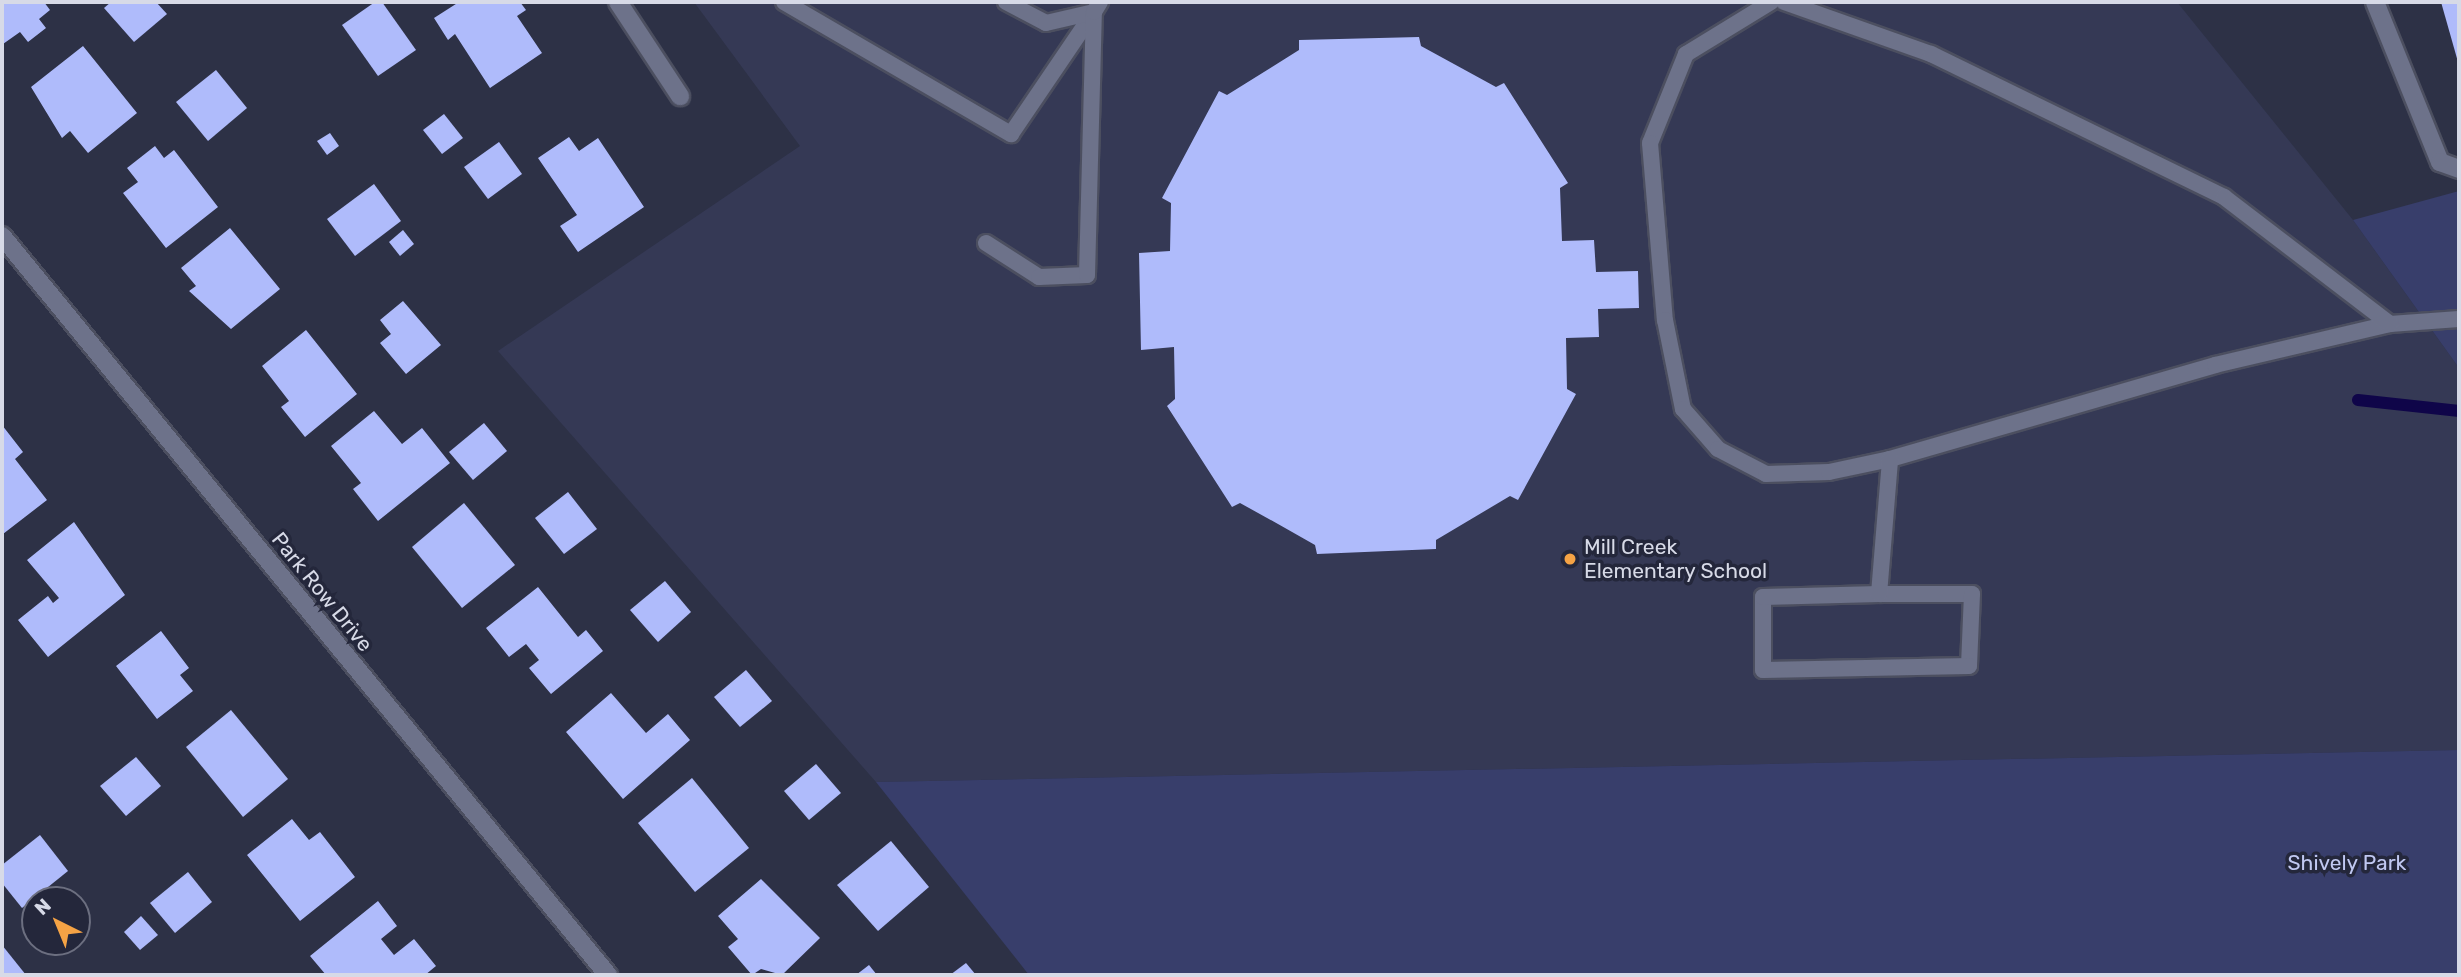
<!DOCTYPE html>
<html>
<head>
<meta charset="utf-8">
<style>
  body { margin:0 }
  #map { position:relative; width:2461px; height:977px; overflow:hidden; background:#2d3146; font-family:Rubik,sans-serif }
  div>[style] { position:absolute }
  .built>* { inset:0; background:#353955 }
  .green>* { inset:0; background:#383e6b }
  .stream>* { height:12px; margin:-6px; padding:0 6px; transform-origin:6px; border-radius:6px; background:#0f0549 }
  .building>* { inset:0; background:#afbbfb }
  .roads { filter:drop-shadow(2px 0 #4c4f60) drop-shadow(-2px 0 #4c4f60) drop-shadow(0 2px #4c4f60) drop-shadow(0 -2px #4c4f60) }
  .service>* { height:16px; margin:-8px; padding:0 8px; transform-origin:8px; border-radius:8px; background:#6d728a }
  .minor>* { height:18px; margin:-9px; padding:0 9px; transform-origin:9px; border-radius:9px; background:#6d728a }
  .dots>* { width:19px; height:19px; translate:-50% -50%; box-sizing:border-box; border:4px solid #24273b; border-radius:50% }
  span { translate:-50% -50%; white-space:nowrap; text-align:center; line-height:1.15; -webkit-text-stroke:7px #24273b; paint-order:stroke }
  .poi-label { font-size:21px; color:#d7dae7 }
  .left { translate:0 -50%; text-align:left }
  .street-label { font-size:21px; color:#d7dae7 }
  .park-label { font-size:21px; color:#c0c8f1 }
  .frame { position:absolute; inset:0; border:4px solid #d7dae7; pointer-events:none }
  .north { position:absolute; left:21px; top:886px; width:70px; height:70px; box-sizing:border-box; background:#24273b; border:2px solid #6c6f80; border-radius:50%; rotate:317deg; font-size:19px; font-weight:700; line-height:28px; text-align:center; color:#d7dae7 }
  .north::after { content:''; display:block; margin:auto; width:24px; height:32px; background:#f5a345; clip-path:polygon(50% 0,100% 100%,50% 72%,0 100%) }
</style>
</head>
<body>
<div id="map">
  <div class="built">
    <div style="clip-path:polygon(694px 2px,2177px 2px,2353px 220px,2459px 368px,2459px 750px,876px 782px,498px 351px,800px 146px)"></div>
  </div>
  <div class="green">
    <div style="clip-path:polygon(2459px 191px,2459px 368px,2353px 220px)"></div>
    <div style="clip-path:polygon(2459px 750px,2459px 975px,1029px 975px,876px 782px)"></div>
  </div>
  <div class="stream">
    <div style="left:2358px;top:400px;width:102px;rotate:6.2deg"></div>
  </div>
  <div class="building">
    <div style="clip-path:polygon(2px 2px,44px 2px,50px 10px,39px 19px,46px 28px,28px 42px,20px 32px,3px 44px)"></div>
    <div style="clip-path:polygon(111px 2px,156px 2px,167px 14px,134px 42px,104px 8px)"></div>
    <div style="clip-path:polygon(375px 2px,382px 2px,416px 50px,378px 76px,342px 25px)"></div>
    <div style="clip-path:polygon(459px 2px,520px 2px,526px 10px,517px 16px,542px 53px,490px 88px,455px 34px,448px 40px,434px 18px)"></div>
    <div style="clip-path:polygon(2441px 2px,2459px 2px,2459px 62px,2458px 62px)"></div>
    <div style="clip-path:polygon(1419px 37px,1421px 46px,1496px 87px,1504px 83px,1568px 183px,1560px 188px,1562px 241px,1594px 240px,1596px 272px,1638px 271px,1639px 308px,1598px 309px,1599px 337px,1566px 338px,1567px 389px,1576px 394px,1518px 500px,1510px 496px,1436px 540px,1436px 549px,1317px 554px,1315px 545px,1278px 524px,1240px 503px,1232px 507px,1167px 406px,1175px 399px,1174px 347px,1141px 350px,1139px 253px,1170px 251px,1171px 203px,1162px 198px,1219px 91px,1227px 95px,1299px 50px,1299px 40px)"></div>
    <div style="clip-path:polygon(83px 46px,137px 113px,88px 153px,70px 131px,62px 138px,31px 87px)"></div>
    <div style="clip-path:polygon(216px 70px,247px 108px,208px 141px,176px 102px)"></div>
    <div style="clip-path:polygon(444px 114px,463px 138px,442px 154px,423px 130px)"></div>
    <div style="clip-path:polygon(330px 133px,339px 146px,327px 155px,317px 141px)"></div>
    <div style="clip-path:polygon(569px 137px,579px 151px,598px 138px,644px 207px,578px 252px,560px 226px,577px 215px,538px 158px)"></div>
    <div style="clip-path:polygon(499px 142px,522px 174px,488px 199px,464px 167px)"></div>
    <div style="clip-path:polygon(155px 146px,164px 158px,174px 150px,218px 207px,166px 248px,123px 193px,138px 182px,127px 168px)"></div>
    <div style="clip-path:polygon(374px 184px,401px 221px,355px 256px,327px 219px)"></div>
    <div style="clip-path:polygon(230px 228px,280px 289px,231px 329px,189px 291px,196px 286px,181px 268px)"></div>
    <div style="clip-path:polygon(403px 230px,414px 244px,400px 256px,389px 242px)"></div>
    <div style="clip-path:polygon(403px 301px,441px 345px,406px 374px,380px 343px,391px 334px,380px 320px)"></div>
    <div style="clip-path:polygon(306px 330px,357px 394px,305px 437px,281px 407px,289px 401px,262px 366px)"></div>
    <div style="clip-path:polygon(374px 411px,402px 444px,422px 428px,450px 463px,378px 521px,353px 489px,361px 483px,331px 446px)"></div>
    <div style="clip-path:polygon(484px 423px,507px 451px,473px 480px,449px 452px)"></div>
    <div style="clip-path:polygon(2px 425px,23px 452px,15px 459px,47px 500px,3px 534px)"></div>
    <div style="clip-path:polygon(568px 492px,597px 529px,564px 554px,535px 518px)"></div>
    <div style="clip-path:polygon(464px 503px,515px 565px,462px 608px,412px 547px)"></div>
    <div style="clip-path:polygon(74px 522px,125px 595px,48px 657px,18px 620px,48px 596px,53px 603px,59px 598px,27px 560px)"></div>
    <div style="clip-path:polygon(665px 581px,691px 612px,658px 642px,630px 610px)"></div>
    <div style="clip-path:polygon(538px 587px,578px 637px,586px 630px,603px 651px,551px 694px,529px 668px,539px 660px,526px 644px,509px 657px,486px 628px)"></div>
    <div style="clip-path:polygon(161px 631px,189px 668px,180px 675px,193px 691px,157px 719px,116px 666px)"></div>
    <div style="clip-path:polygon(746px 670px,772px 701px,740px 727px,714px 697px)"></div>
    <div style="clip-path:polygon(611px 693px,646px 733px,668px 714px,690px 740px,623px 799px,566px 732px)"></div>
    <div style="clip-path:polygon(231px 710px,288px 779px,243px 817px,186px 747px)"></div>
    <div style="clip-path:polygon(136px 757px,161px 786px,126px 816px,100px 786px)"></div>
    <div style="clip-path:polygon(816px 764px,841px 793px,809px 820px,784px 791px)"></div>
    <div style="clip-path:polygon(692px 778px,749px 848px,695px 892px,638px 823px)"></div>
    <div style="clip-path:polygon(292px 819px,309px 840px,320px 832px,355px 877px,300px 921px,247px 855px)"></div>
    <div style="clip-path:polygon(40px 835px,68px 871px,22px 908px,2px 883px,2px 865px)"></div>
    <div style="clip-path:polygon(891px 841px,929px 887px,878px 931px,837px 885px)"></div>
    <div style="clip-path:polygon(188px 872px,212px 902px,175px 933px,150px 903px)"></div>
    <div style="clip-path:polygon(761px 879px,820px 938px,782px 975px,761px 969px,752px 975px,728px 947px,738px 939px,718px 916px)"></div>
    <div style="clip-path:polygon(378px 901px,397px 926px,381px 939px,394px 955px,414px 939px,436px 966px,425px 975px,326px 975px,310px 956px)"></div>
    <div style="clip-path:polygon(141px 916px,158px 935px,140px 950px,124px 932px)"></div>
    <div style="clip-path:polygon(2px 945px,26px 975px,2px 975px)"></div>
    <div style="clip-path:polygon(966px 963px,976px 975px,950px 975px)"></div>
    <div style="clip-path:polygon(869px 965px,877px 975px,856px 975px)"></div>
  </div>
  <div class="roads">
    <div class="service">
      <div style="left:784px;top:2px;width:263px;rotate:30.2deg"></div>
      <div style="left:1011px;top:134px;width:148px;rotate:-55.8deg"></div>
      <div style="left:1006px;top:2px;width:45px;rotate:27.7deg"></div>
      <div style="left:1046px;top:23px;width:49px;rotate:-12.9deg"></div>
      <div style="left:1771px;top:2px;width:100px;rotate:148.5deg"></div>
      <div style="left:1686px;top:54px;width:96px;rotate:112deg"></div>
      <div style="left:1650px;top:143px;width:178px;rotate:85.2deg"></div>
      <div style="left:1665px;top:320px;width:91px;rotate:78.6deg"></div>
      <div style="left:1683px;top:409px;width:53px;rotate:48.8deg"></div>
      <div style="left:1718px;top:449px;width:54px;rotate:27.5deg"></div>
      <div style="left:1766px;top:474px;width:63px;rotate:-1.8deg"></div>
      <div style="left:1829px;top:472px;width:62px;rotate:-12deg"></div>
      <div style="left:1890px;top:459px;width:338px;rotate:-16.1deg"></div>
      <div style="left:2215px;top:365px;width:180px;rotate:-13.2deg"></div>
      <div style="left:2390px;top:324px;width:69px;rotate:-4.1deg"></div>
      <div style="left:1784px;top:2px;width:156px;rotate:19.5deg"></div>
      <div style="left:1931px;top:54px;width:326px;rotate:26deg"></div>
      <div style="left:2224px;top:197px;width:209px;rotate:37.4deg"></div>
      <div style="left:986px;top:243px;width:63px;rotate:32.7deg"></div>
      <div style="left:1039px;top:277px;width:48px;rotate:-2.4deg"></div>
      <div style="left:1087px;top:275px;width:263px;rotate:-88.5deg"></div>
      <div style="left:1094px;top:12px;width:12px;rotate:-59deg"></div>
      <div style="left:1879px;top:594px;width:93px"></div>
      <div style="left:1972px;top:594px;width:72px;rotate:92.4deg"></div>
      <div style="left:1969px;top:666px;width:206px;rotate:178.9deg"></div>
      <div style="left:1763px;top:670px;width:73px;rotate:-90deg"></div>
      <div style="left:1763px;top:597px;width:116px;rotate:-1.5deg"></div>
      <div style="left:1879px;top:594px;width:135px;rotate:-85.3deg"></div>
    </div>
    <div class="minor">
      <div style="left:618px;top:2px;width:113px;rotate:56.6deg"></div>
      <div style="left:2375px;top:2px;width:173px;rotate:67.9deg"></div>
      <div style="left:2440px;top:162px;width:20px;rotate:20deg"></div>
      <div style="left:2px;top:236px;width:956px;rotate:50.65deg"></div>
    </div>
  </div>
  <div class="dots">
    <div style="left:1570px;top:559px;background:#f5a345"></div>
  </div>
  <div class="poi-label">
    <span class="left" style="left:1584px;top:559px">Mill Creek<br>Elementary School</span>
  </div>
  <div class="street-label">
    <span style="left:322px;top:592px;rotate:51deg">Park Row Drive</span>
  </div>
  <div class="park-label">
    <span style="left:2347px;top:863px">Shively Park</span>
  </div>
  <div class="frame"></div>
  <div class="north">N</div>
</div>
</body>
</html>
